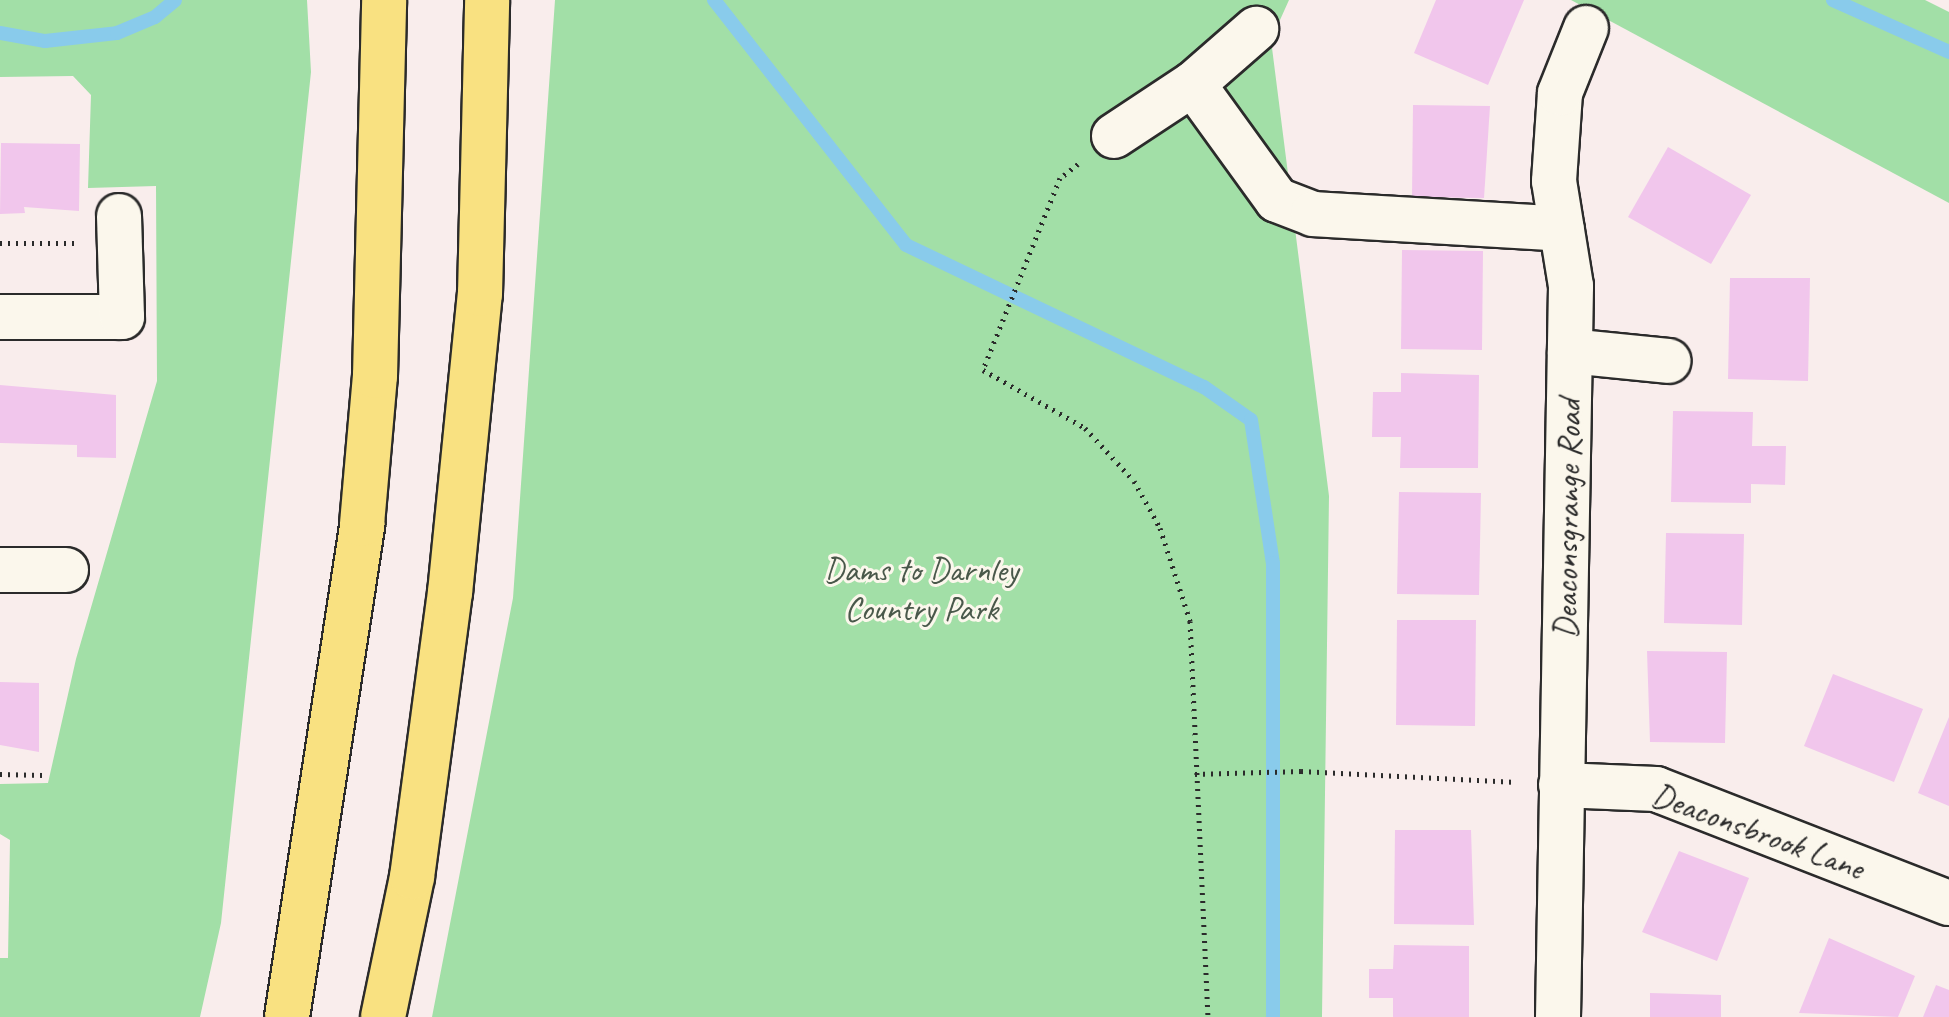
<!DOCTYPE html>
<html>
<head>
<meta charset="utf-8">
<style>
  body { margin:0 }
  #map { position:relative; width:1949px; height:1017px; overflow:hidden; background:#f9edec; font-family:Caveat,sans-serif }
  div>[style] { position:absolute }
  .green>* { inset:0; background:#a2dfa7 }
  .stream>* { height:14px; margin:-7px; padding:0 7px; transform-origin:7px; border-radius:7px; background:#89cbeb }
  .building>* { inset:0; background:#f1c6ec }
  .path>* { height:5px; margin-top:-2.5px; transform-origin:0; background:repeating-linear-gradient(90deg,#2b2b2b 0 2px,transparent 0 8px) }
  .roads { filter:drop-shadow(2px 0 #2b2b2b) drop-shadow(-2px 0 #2b2b2b) drop-shadow(0 2px #2b2b2b) drop-shadow(0 -2px #2b2b2b) }
  .minor>* { height:44px; margin:-22px; padding:0 22px; transform-origin:22px; border-radius:22px; background:#fbf7ec }
  .highway>* { height:44px; margin:-22px; padding:0 22px; transform-origin:22px; border-radius:22px; background:#f9e181 }
  span { translate:-50% -50%; white-space:nowrap; text-align:center; line-height:1.15; -webkit-text-stroke:6px #fbf7ec; paint-order:stroke }
  .street-label { font-size:34px; color:#2b2b2b }
  .park-label { font-size:34px; color:#49584a }
</style>
</head>
<body>
<div id="map">
  <div class="green">
    <div style="clip-path:polygon(0 0,307px 0,311px 72px,221px 923px,200px 1017px,0 1017px,0 958px,8px 958px,10px 840px,0 834px,0 784px,48px 783px,76px 659px,157px 381px,156px 186px,88px 188px,91px 95px,73px 76px,0 77px)"></div>
    <div style="clip-path:polygon(555px 0,1289px 0,1271px 40px,1329px 496px,1322px 1017px,432px 1017px,513px 598px)"></div>
    <div style="clip-path:polygon(1571px 0,1925px 0,1949px 12px,1949px 203px)"></div>
  </div>
  <div class="stream">
    <div style="left:714px;top:0;width:311px;rotate:51.9deg"></div>
    <div style="left:906px;top:245px;width:330px;rotate:25.5deg"></div>
    <div style="left:1204px;top:387px;width:57px;rotate:35.1deg"></div>
    <div style="left:1251px;top:420px;width:145px;rotate:81.3deg"></div>
    <div style="left:1273px;top:563px;width:454px;rotate:90deg"></div>
    <div style="left:1833px;top:0;width:127px;rotate:24.1deg"></div>
    <div style="left:0;top:33px;width:46px;rotate:10.1deg"></div>
    <div style="left:45px;top:41px;width:72px;rotate:-6.3deg"></div>
    <div style="left:117px;top:33px;width:41px;rotate:-22.8deg"></div>
    <div style="left:155px;top:17px;width:26px;rotate:-40deg"></div>
  </div>
  <div class="building">
    <div style="clip-path:polygon(1436px 0,1524px 0,1488px 85px,1414px 53px)"></div>
    <div style="clip-path:polygon(1413px 105px,1490px 106px,1484px 198px,1412px 197px)"></div>
    <div style="clip-path:polygon(1px 143px,80px 144px,79px 211px,24px 207px,25px 213px,0 214px)"></div>
    <div style="clip-path:polygon(1668px 147px,1751px 195px,1711px 264px,1628px 217px)"></div>
    <div style="clip-path:polygon(1402px 250px,1483px 251px,1482px 350px,1401px 349px)"></div>
    <div style="clip-path:polygon(1730px 278px,1810px 278px,1808px 381px,1728px 379px)"></div>
    <div style="clip-path:polygon(1401px 373px,1479px 375px,1478px 468px,1400px 468px,1401px 437px,1372px 437px,1373px 392px,1401px 392px)"></div>
    <div style="clip-path:polygon(0 385px,116px 395px,116px 458px,77px 457px,77px 445px,0 443px)"></div>
    <div style="clip-path:polygon(1673px 411px,1753px 412px,1752px 446px,1786px 446px,1785px 485px,1751px 484px,1751px 503px,1671px 502px)"></div>
    <div style="clip-path:polygon(1399px 492px,1481px 493px,1479px 595px,1397px 594px)"></div>
    <div style="clip-path:polygon(1666px 533px,1744px 534px,1742px 625px,1664px 623px)"></div>
    <div style="clip-path:polygon(1397px 620px,1476px 620px,1475px 726px,1396px 725px)"></div>
    <div style="clip-path:polygon(1647px 651px,1727px 652px,1725px 743px,1650px 742px)"></div>
    <div style="clip-path:polygon(1833px 674px,1923px 709px,1894px 782px,1804px 746px)"></div>
    <div style="clip-path:polygon(0 682px,39px 683px,39px 752px,0 745px)"></div>
    <div style="clip-path:polygon(1949px 717px,1949px 806px,1918px 793px)"></div>
    <div style="clip-path:polygon(1395px 830px,1471px 830px,1474px 925px,1394px 924px)"></div>
    <div style="clip-path:polygon(1679px 851px,1749px 878px,1717px 961px,1642px 932px)"></div>
    <div style="clip-path:polygon(1829px 938px,1915px 976px,1898px 1017px,1799px 1013px)"></div>
    <div style="clip-path:polygon(1394px 945px,1469px 946px,1469px 1017px,1393px 1017px,1393px 998px,1369px 998px,1369px 969px,1393px 969px)"></div>
    <div style="clip-path:polygon(1936px 985px,1949px 990px,1949px 1017px,1923px 1017px)"></div>
    <div style="clip-path:polygon(1650px 993px,1721px 995px,1721px 1017px,1650px 1017px)"></div>
  </div>
  <div class="path">
    <div style="left:1078px;top:164px;width:23px;rotate:142deg"></div>
    <div style="left:1060px;top:178px;width:207px;rotate:111.9deg"></div>
    <div style="left:983px;top:370px;width:117px;rotate:29.6deg"></div>
    <div style="left:1085px;top:428px;width:72px;rotate:47.2deg"></div>
    <div style="left:1134px;top:481px;width:54px;rotate:61deg"></div>
    <div style="left:1160px;top:528px;width:98px;rotate:72.1deg"></div>
    <div style="left:1190px;top:621px;width:396px;rotate:87.4deg"></div>
    <div style="left:0;top:243px;width:75px"></div>
    <div style="left:0;top:774px;width:43px;rotate:1.3deg"></div>
    <div style="left:1195px;top:774px;width:106px;rotate:-1.6deg"></div>
    <div style="left:1301px;top:771px;width:216px;rotate:2.9deg"></div>
  </div>
  <div class="roads">
    <div class="minor">
      <div style="left:1193px;top:84px;width:143px;rotate:54.1deg"></div>
      <div style="left:1277px;top:200px;width:39px;rotate:21deg"></div>
      <div style="left:1313px;top:214px;width:249px;rotate:3.4deg"></div>
      <div style="left:1114px;top:136px;width:95px;rotate:-33.4deg"></div>
      <div style="left:1193px;top:84px;width:84px;rotate:-41.1deg"></div>
      <div style="left:0;top:317px;width:122px"></div>
      <div style="left:122px;top:317px;width:101px;rotate:-91.7deg"></div>
      <div style="left:1570px;top:351px;width:99px;rotate:5.8deg"></div>
      <div style="left:0;top:570px;width:66px"></div>
      <div style="left:1561px;top:785px;width:95px;rotate:2.4deg"></div>
      <div style="left:1656px;top:789px;width:314px;rotate:21.3deg"></div>
      <div style="left:1558px;top:1017px;width:731px;rotate:-88.98deg"></div>
      <div style="left:1571px;top:286px;width:106px;rotate:-99.2deg"></div>
      <div style="left:1554px;top:181px;width:88px;rotate:-86.1deg"></div>
      <div style="left:1560px;top:93px;width:70px;rotate:-68.2deg"></div>
    </div>
    <div class="highway">
      <div style="left:287px;top:1017px;width:499px;rotate:-81.3deg"></div>
      <div style="left:362px;top:524px;width:149px;rotate:-85deg"></div>
      <div style="left:375px;top:376px;width:376px;rotate:-88.6deg"></div>
      <div style="left:383px;top:1017px;width:143px;rotate:-78.3deg"></div>
      <div style="left:412px;top:877px;width:287px;rotate:-82.4deg"></div>
      <div style="left:450px;top:593px;width:301px;rotate:-84.3deg"></div>
      <div style="left:480px;top:294px;width:294px;rotate:-88.6deg"></div>
    </div>
  </div>
  <div class="street-label">
    <span style="left:1567px;top:519px;rotate:-89deg">Deaconsgrange Road</span>
    <span style="left:1758px;top:831px;rotate:20deg">Deaconsbrook Lane</span>
  </div>
  <div class="park-label">
    <span style="left:921px;top:589px">Dams to Darnley<br>Country Park</span>
  </div>
</div>
</body>
</html>
